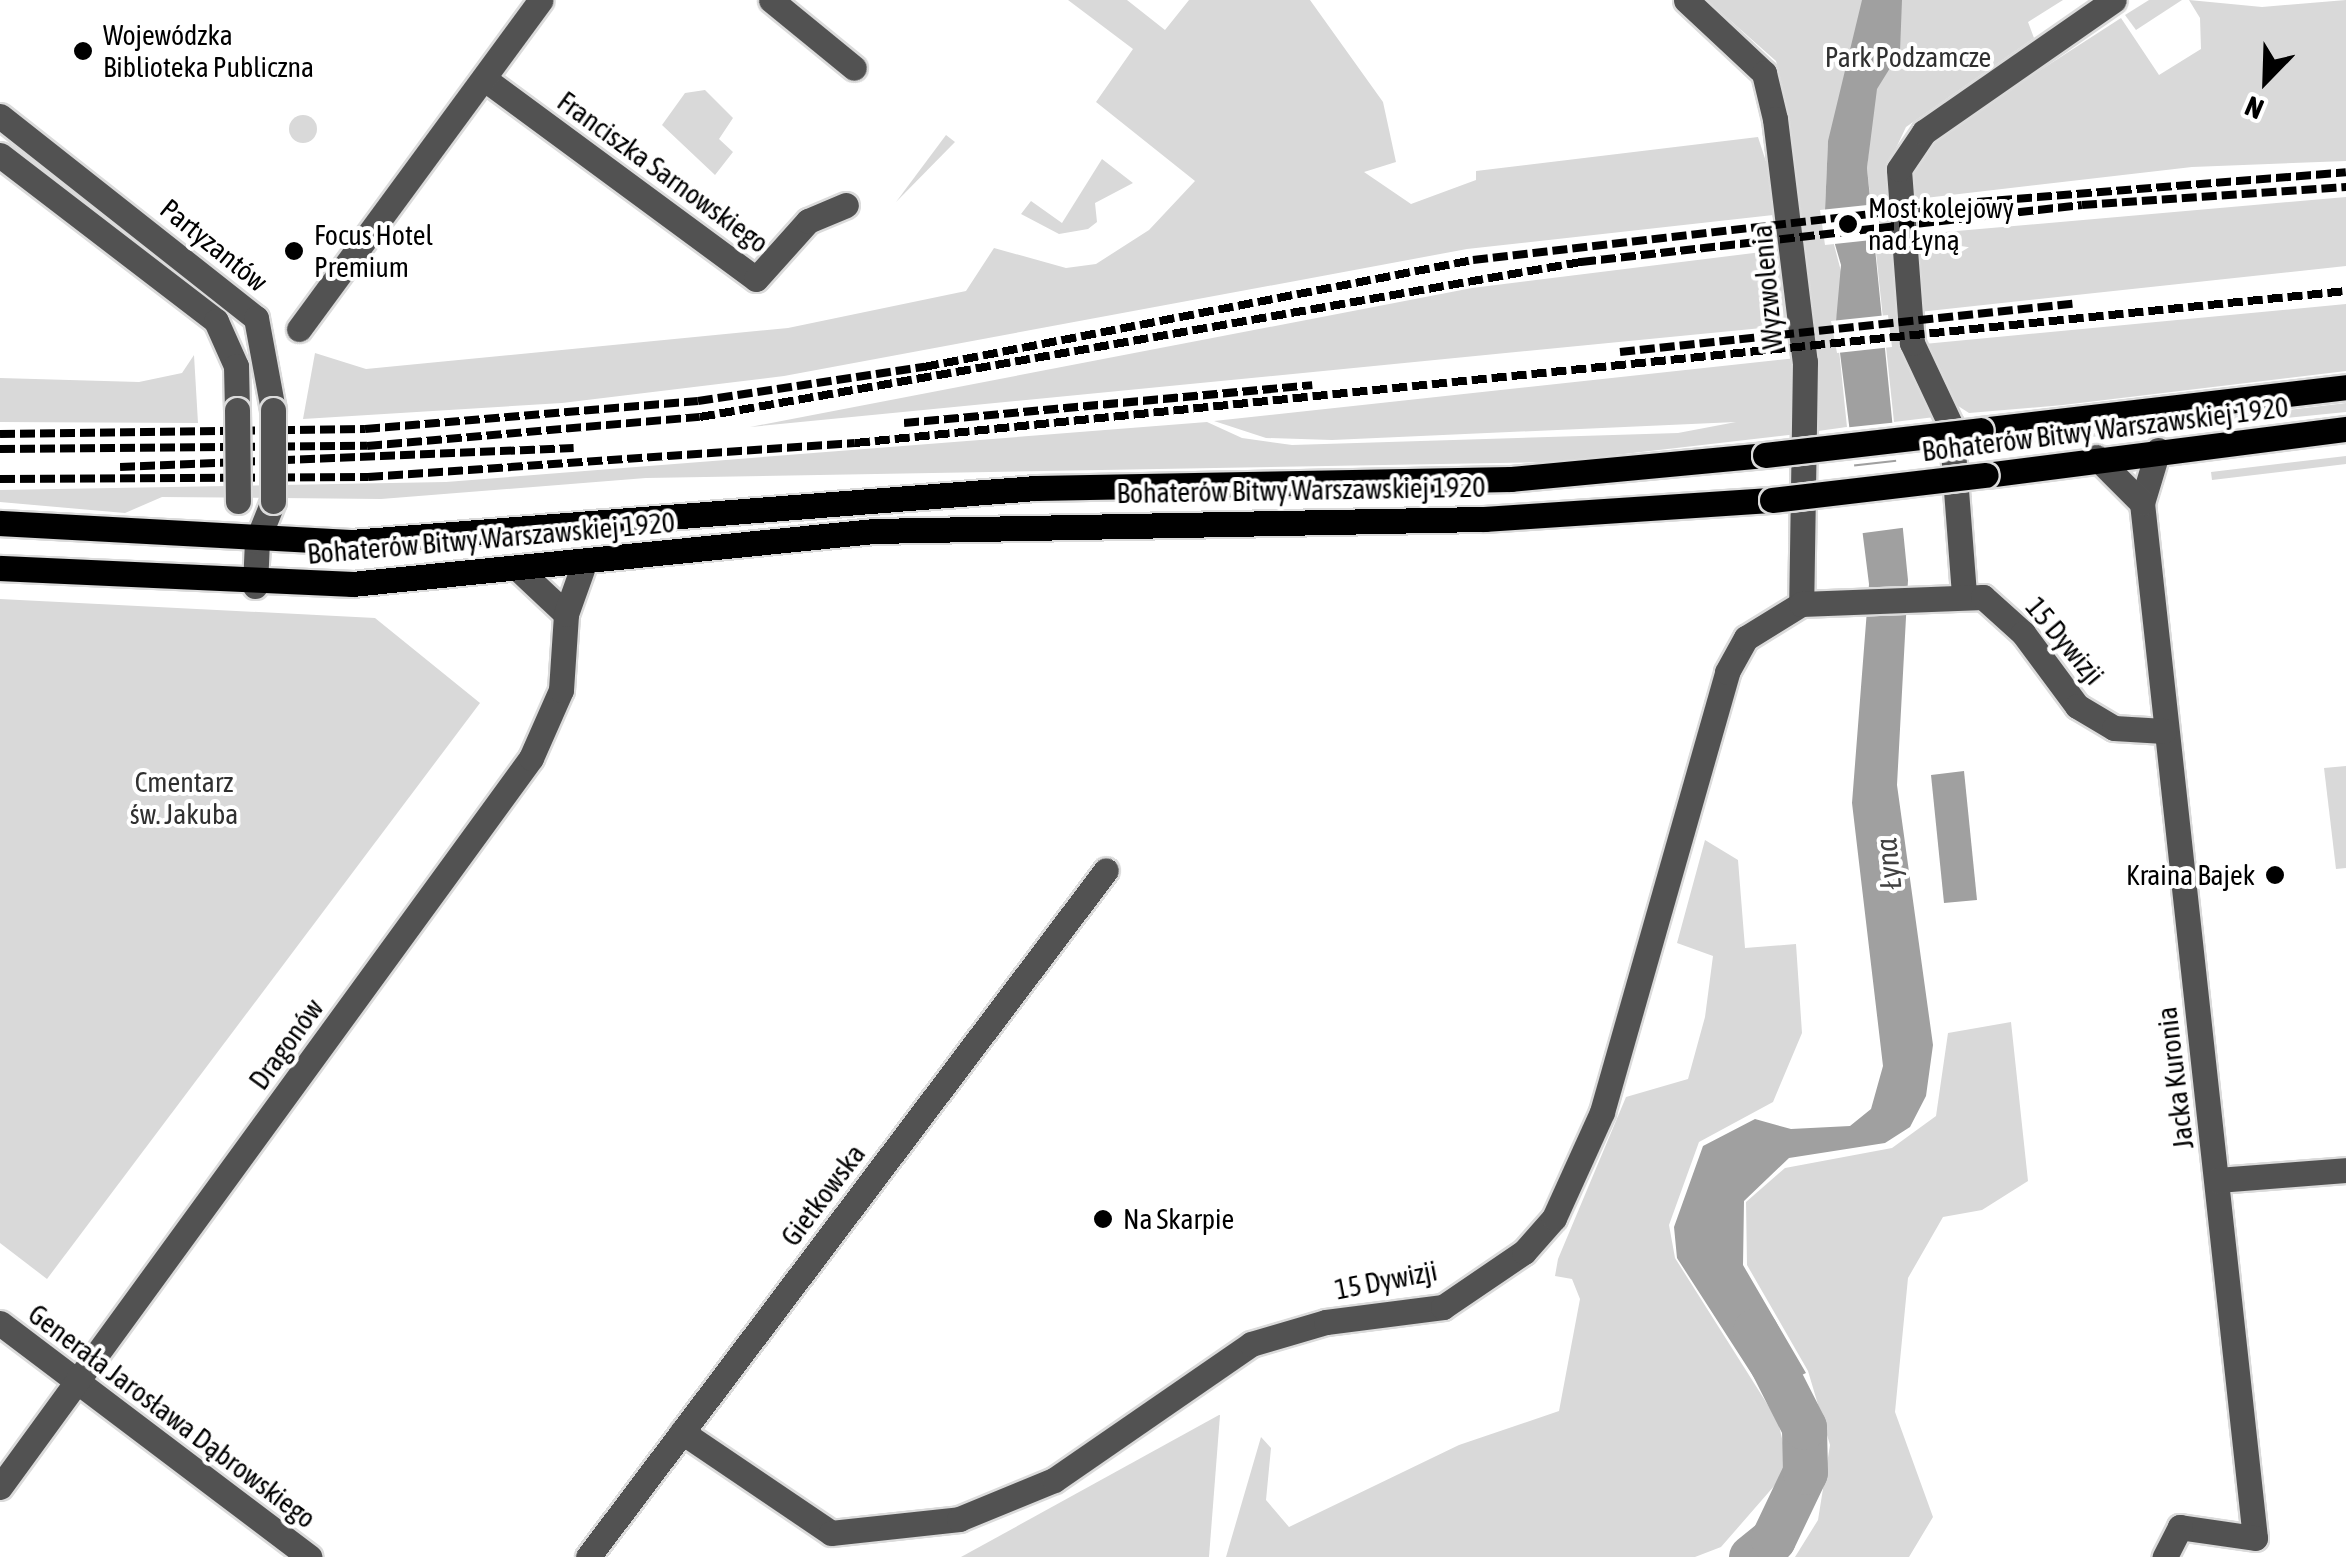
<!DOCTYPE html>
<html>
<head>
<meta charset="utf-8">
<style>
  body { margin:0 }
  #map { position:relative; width:2346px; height:1557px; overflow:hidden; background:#fff; font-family:"Asap Condensed",sans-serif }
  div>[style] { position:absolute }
  .green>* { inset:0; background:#d9d9d9 }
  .round { border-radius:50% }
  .water>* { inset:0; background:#a0a0a0 }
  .pier>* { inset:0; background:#fff }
  .river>* { height:45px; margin:-22.5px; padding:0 22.5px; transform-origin:22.5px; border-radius:22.5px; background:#a0a0a0 }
  .roads { filter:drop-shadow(2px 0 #dbdbdb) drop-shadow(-2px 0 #dbdbdb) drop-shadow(0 2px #dbdbdb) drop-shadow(0 -2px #dbdbdb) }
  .minor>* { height:25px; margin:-12.5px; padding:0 12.5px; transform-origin:12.5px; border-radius:12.5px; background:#525252 }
  .major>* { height:25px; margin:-12.5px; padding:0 12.5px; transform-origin:12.5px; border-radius:12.5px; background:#000 }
  .rail>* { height:8px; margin-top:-4px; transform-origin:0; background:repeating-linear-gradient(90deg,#000 0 15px,transparent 0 20px) }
  .bridges { filter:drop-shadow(2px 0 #dbdbdb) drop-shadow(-2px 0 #dbdbdb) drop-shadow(0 2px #dbdbdb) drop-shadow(0 -2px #dbdbdb) }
  .minor-bridge>* { height:25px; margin:-12.5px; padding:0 12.5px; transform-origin:12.5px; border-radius:12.5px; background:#525252 }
  .major-bridge>* { height:25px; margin:-12.5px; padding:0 12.5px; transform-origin:12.5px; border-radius:12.5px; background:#000 }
  .dots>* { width:28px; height:28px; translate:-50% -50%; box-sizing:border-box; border:5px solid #fff; border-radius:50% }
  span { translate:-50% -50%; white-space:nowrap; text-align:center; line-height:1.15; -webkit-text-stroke:8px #fff; paint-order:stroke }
  .poi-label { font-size:28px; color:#000 }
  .left { translate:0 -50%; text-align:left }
  .right { translate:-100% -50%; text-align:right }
  .park-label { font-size:28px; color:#303030 }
  .street-label { font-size:28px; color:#000 }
  .water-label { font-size:30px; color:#414141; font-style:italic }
  .north { position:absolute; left:2216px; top:30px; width:100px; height:100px; -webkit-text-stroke:8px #fff; paint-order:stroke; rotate:203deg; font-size:28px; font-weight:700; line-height:40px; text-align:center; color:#000 }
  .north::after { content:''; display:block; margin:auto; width:35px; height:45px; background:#000; clip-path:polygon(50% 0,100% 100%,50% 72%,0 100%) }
</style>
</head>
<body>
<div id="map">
  <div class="green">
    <div style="clip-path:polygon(1068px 0,1127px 0,1165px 30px,1189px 0,1310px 0,1383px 102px,1396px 162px,1364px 172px,1411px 204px,1476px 180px,1476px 171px,1758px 137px,1783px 214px,1467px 249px,784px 376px,562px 403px,303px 419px,315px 353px,366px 369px,788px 328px,966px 291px,994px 248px,1066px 268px,1096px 264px,1149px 230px,1195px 181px,1096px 102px,1133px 49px)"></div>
    <div style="clip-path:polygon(1707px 0,2063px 0,2028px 22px,2034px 38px,1906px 127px,1887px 167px,1904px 351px,1935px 417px,1894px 422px,1867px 168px,1873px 104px,1828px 141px,1825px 210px,1843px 279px,1836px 321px,1847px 427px,1818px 431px,1783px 88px,1776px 61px)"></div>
    <div style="clip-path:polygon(2149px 0,2182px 0,2136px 30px,2125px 15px)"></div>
    <div style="clip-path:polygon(2189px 0,2262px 7px,2346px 0,2346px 161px,2192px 167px,1908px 200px,1911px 169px,1931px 141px,2121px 18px,2159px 75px,2201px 49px,2200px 18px)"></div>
    <div style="clip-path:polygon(705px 90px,733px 118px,719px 139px,733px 152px,715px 175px,662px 125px,685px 93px)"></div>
    <div class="round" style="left:289px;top:115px;width:28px;height:28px"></div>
    <div style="clip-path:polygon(946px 135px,955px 142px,896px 202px)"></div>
    <div style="clip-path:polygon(1102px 159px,1133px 183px,1095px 203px,1097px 222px,1088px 229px,1059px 234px,1021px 214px,1031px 201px,1062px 223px)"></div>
    <div style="clip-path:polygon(2346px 197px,2346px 266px,1919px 312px,1911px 235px)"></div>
    <div style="clip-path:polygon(1786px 249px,1793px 325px,750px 427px,1472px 288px)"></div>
    <div style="clip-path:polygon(2346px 304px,2346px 371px,2063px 405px,1969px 413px,1952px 402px,1924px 344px)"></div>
    <div style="clip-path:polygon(194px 355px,198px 423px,0 422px,0 378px,139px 382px,182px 373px)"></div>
    <div style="clip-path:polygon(1797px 358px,1797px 434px,1555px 462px,646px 478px,381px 499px,162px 497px,125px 513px,0 502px,0 490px,446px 482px,1207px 422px,1242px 438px,1292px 445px,1678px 433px,1736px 422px,1332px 440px,1266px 438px,1214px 421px)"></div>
    <div style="clip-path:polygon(2346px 403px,2346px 412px,1999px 446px,2045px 439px)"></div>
    <div style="clip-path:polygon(2346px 456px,2346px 464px,2212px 480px,2211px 472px)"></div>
    <div style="clip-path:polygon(0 599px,375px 618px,480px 703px,47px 1279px,0 1243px)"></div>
    <div style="clip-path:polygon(2346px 766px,2346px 868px,2336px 869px,2324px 768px)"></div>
    <div style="clip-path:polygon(1705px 840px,1738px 860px,1745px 948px,1796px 944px,1802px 1033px,1773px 1102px,1699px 1142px,1669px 1225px,1675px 1258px,1778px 1421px,1789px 1469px,1721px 1547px,1695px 1557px,1226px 1557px,1261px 1437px,1271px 1448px,1266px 1500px,1289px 1527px,1459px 1445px,1559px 1411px,1580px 1299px,1572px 1279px,1555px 1276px,1558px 1259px,1626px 1097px,1688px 1079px,1705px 1017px,1713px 956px,1677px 943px)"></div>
    <div style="clip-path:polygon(2011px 1022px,2028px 1181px,1982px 1210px,1943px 1217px,1908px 1278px,1895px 1412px,1933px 1517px,1909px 1557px,1795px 1557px,1818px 1520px,1830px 1445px,1808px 1371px,1747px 1265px,1746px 1202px,1785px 1168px,1892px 1148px,1936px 1116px,1948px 1033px)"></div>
    <div style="clip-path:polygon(1220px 1415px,1209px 1557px,961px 1557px,1219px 1415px)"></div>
  </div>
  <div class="water">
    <div style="clip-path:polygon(1862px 0,1902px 0,1900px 52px,1877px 89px,1867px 168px,1908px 580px,1897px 785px,1933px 1045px,1926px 1096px,1910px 1127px,1885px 1143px,1789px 1158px,1744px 1201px,1743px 1265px,1806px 1373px,1764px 1393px,1677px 1258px,1674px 1227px,1703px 1146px,1755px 1119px,1791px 1129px,1850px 1126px,1871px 1109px,1883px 1066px,1852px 803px,1869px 584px,1836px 321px,1841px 265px,1825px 210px,1828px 141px)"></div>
    <div style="clip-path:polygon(1964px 771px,1977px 900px,1944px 903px,1931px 775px)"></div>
  </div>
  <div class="pier">
    <div style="clip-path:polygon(1877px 204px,1881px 239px,1825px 245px,1820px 210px)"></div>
    <div style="clip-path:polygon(1888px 315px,1892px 347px,1837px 353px,1831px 321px)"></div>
    <div style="clip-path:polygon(1899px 422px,1903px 459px,1849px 465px,1842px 428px)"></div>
    <div style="clip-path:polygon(1903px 461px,1909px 527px,1856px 534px,1850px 467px)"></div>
  </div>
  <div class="river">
    <div style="left:1751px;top:1557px;width:28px;rotate:-39deg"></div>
    <div style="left:1773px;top:1539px;width:74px;rotate:-64.5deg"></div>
    <div style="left:1805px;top:1472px;width:45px;rotate:-91.3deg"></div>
    <div style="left:1804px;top:1427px;width:108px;rotate:-117deg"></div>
  </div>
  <div class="roads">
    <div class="minor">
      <div style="left:771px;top:0;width:107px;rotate:39.3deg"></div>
      <div style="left:1686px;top:0;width:107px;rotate:43.1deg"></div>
      <div style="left:1764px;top:73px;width:47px;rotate:76.6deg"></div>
      <div style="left:1775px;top:119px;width:245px;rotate:83deg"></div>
      <div style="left:1805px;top:362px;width:242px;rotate:90.9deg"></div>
      <div style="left:486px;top:80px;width:335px;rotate:36.4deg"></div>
      <div style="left:756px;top:279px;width:78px;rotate:-48.1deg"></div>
      <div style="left:808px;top:221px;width:41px;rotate:-22.8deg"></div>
      <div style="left:0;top:116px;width:326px;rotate:38.3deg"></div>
      <div style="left:256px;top:318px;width:94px;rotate:79.5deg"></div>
      <div style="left:0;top:155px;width:272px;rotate:37.5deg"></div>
      <div style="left:216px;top:321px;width:49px;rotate:66deg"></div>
      <div style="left:236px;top:366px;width:44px;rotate:88.7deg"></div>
      <div style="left:299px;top:329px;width:408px;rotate:-53.7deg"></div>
      <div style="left:2158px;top:450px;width:55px;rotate:106.8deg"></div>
      <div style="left:2142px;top:503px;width:1041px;rotate:83.77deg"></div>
      <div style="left:2255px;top:1538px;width:76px;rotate:-171.7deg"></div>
      <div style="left:2180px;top:1527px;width:34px;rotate:117deg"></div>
      <div style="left:2096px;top:457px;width:65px;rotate:45deg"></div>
      <div style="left:517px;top:568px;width:67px;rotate:43.2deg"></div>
      <div style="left:255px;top:586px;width:45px;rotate:-87.5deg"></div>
      <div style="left:257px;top:541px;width:43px;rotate:-68.2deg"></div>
      <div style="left:1964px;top:594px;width:169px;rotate:-94.4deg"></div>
      <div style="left:1951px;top:426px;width:92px;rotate:-115.2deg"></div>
      <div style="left:1912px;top:343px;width:174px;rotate:-94.3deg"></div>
      <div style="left:1899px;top:169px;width:45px;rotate:-56deg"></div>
      <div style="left:1924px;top:132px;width:231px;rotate:-34.8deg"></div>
      <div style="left:2217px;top:1180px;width:129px;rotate:-4.4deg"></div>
      <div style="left:0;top:1323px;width:388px;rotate:37.1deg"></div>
      <div style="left:682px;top:1432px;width:180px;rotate:34.1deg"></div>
      <div style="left:831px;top:1533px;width:129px;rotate:-6.2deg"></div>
      <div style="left:959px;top:1519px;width:103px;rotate:-22.3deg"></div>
      <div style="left:1054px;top:1480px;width:239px;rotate:-34.6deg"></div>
      <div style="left:1251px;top:1344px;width:78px;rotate:-16.3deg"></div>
      <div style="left:1326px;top:1322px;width:118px;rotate:-7.3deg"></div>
      <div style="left:1443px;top:1307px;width:98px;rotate:-34.2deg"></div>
      <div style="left:1524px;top:1252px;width:45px;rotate:-48.6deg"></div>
      <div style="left:1554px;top:1218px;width:116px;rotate:-65.6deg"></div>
      <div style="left:1602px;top:1112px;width:457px;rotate:-74.1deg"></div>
      <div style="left:1727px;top:672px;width:39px;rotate:-61deg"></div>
      <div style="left:1746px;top:638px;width:65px;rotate:-31.7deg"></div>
      <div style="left:1801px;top:604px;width:182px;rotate:-2.2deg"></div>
      <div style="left:1983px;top:597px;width:54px;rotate:42deg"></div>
      <div style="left:2023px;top:633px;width:91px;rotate:53.5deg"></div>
      <div style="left:2077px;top:706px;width:43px;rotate:30.7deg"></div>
      <div style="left:2114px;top:728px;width:50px;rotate:3.4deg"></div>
      <div style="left:0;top:1487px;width:902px;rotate:-53.93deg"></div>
      <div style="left:531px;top:758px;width:74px;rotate:-66.2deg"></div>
      <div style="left:561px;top:690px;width:76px;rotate:-86.2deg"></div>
      <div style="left:566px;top:614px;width:56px;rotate:-70.3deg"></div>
      <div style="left:588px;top:1557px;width:860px;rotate:-52.98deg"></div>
    </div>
    <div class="major">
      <div style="left:1981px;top:430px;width:368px;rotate:-6.7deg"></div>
      <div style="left:1986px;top:475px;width:363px;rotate:-7.3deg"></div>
      <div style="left:0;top:523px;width:352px;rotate:3.1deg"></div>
      <div style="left:351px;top:542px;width:687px;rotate:-4.51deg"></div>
      <div style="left:1036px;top:488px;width:475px;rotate:-1.1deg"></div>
      <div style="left:1511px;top:479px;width:255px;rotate:-5.4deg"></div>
      <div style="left:0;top:568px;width:352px;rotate:2.6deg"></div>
      <div style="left:352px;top:584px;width:525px;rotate:-5.8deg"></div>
      <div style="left:874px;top:531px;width:611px;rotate:-1.13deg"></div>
      <div style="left:1485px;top:519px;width:288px;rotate:-3.8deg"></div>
    </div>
  </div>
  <div class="rail">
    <div style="left:1977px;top:202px;width:370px;rotate:-4.6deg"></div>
    <div style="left:1620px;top:352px;width:455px;rotate:-6.1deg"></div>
    <div style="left:904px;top:423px;width:410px;rotate:-5.3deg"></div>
    <div style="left:0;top:434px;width:365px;rotate:-0.8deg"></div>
    <div style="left:365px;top:429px;width:334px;rotate:-4.8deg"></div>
    <div style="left:698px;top:401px;width:229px;rotate:-8.6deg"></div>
    <div style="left:924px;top:367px;width:559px;rotate:-11.03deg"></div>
    <div style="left:1473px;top:260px;width:458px;rotate:-6.6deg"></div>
    <div style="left:0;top:449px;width:367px;rotate:-0.5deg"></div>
    <div style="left:367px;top:446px;width:334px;rotate:-5deg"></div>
    <div style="left:700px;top:417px;width:895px;rotate:-9.98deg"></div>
    <div style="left:1581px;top:262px;width:504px;rotate:-6.49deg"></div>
    <div style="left:2082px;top:205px;width:265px;rotate:-3.9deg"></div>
    <div style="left:120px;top:467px;width:454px;rotate:-2.4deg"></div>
    <div style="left:0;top:479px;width:368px;rotate:-0.3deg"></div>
    <div style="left:368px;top:477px;width:488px;rotate:-4deg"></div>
    <div style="left:855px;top:443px;width:1499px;rotate:-5.82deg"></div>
  </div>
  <div class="bridges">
    <div class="minor-bridge">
      <div style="left:237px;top:410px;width:91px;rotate:89.4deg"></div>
      <div style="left:273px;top:410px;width:91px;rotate:90deg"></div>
    </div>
    <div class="major-bridge">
      <div style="left:1765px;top:455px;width:217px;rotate:-6.6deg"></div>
      <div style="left:1772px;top:500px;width:215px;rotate:-6.7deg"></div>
    </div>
  </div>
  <div class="dots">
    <div style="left:83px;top:51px;background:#000"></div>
    <div style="left:1848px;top:224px;background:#000"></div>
    <div style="left:294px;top:251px;background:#000"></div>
    <div style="left:2275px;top:875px;background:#000"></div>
    <div style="left:1103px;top:1219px;background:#000"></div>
  </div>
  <div class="poi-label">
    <span class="left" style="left:103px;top:51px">Wojewódzka<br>Biblioteka Publiczna</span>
    <span class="left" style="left:1868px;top:224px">Most kolejowy<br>nad Łyną</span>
    <span class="left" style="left:314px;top:251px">Focus Hotel<br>Premium</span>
    <span class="right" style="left:2255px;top:875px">Kraina Bajek</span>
    <span class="left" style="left:1123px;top:1219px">Na Skarpie</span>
  </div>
  <div class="park-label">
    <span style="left:1908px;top:57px">Park Podzamcze</span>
    <span style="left:184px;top:798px">Cmentarz<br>św. Jakuba</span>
  </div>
  <div class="street-label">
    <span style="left:663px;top:172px;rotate:36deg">Franciszka Sarnowskiego</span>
    <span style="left:214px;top:245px;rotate:39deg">Partyzantów</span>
    <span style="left:1767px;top:287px;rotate:-95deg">Wyzwolenia</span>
    <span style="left:2105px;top:429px;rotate:-7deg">Bohaterów Bitwy Warszawskiej 1920</span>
    <span style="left:1301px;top:490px;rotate:-1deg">Bohaterów Bitwy Warszawskiej 1920</span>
    <span style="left:491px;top:538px;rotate:-5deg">Bohaterów Bitwy Warszawskiej 1920</span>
    <span style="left:2065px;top:641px;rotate:50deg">15 Dywizji</span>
    <span style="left:286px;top:1044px;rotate:-54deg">Dragonów</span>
    <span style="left:2175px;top:1078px;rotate:-97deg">Jacka Kuronia</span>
    <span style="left:823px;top:1195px;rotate:-53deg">Gietkowska</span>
    <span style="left:1386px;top:1280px;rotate:-11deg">15 Dywizji</span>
    <span style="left:172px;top:1416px;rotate:37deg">Generała Jarosława Dąbrowskiego</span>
  </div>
  <div class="water-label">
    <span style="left:1888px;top:864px;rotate:-96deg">Łyna</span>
  </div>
  <div class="north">N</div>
</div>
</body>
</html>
